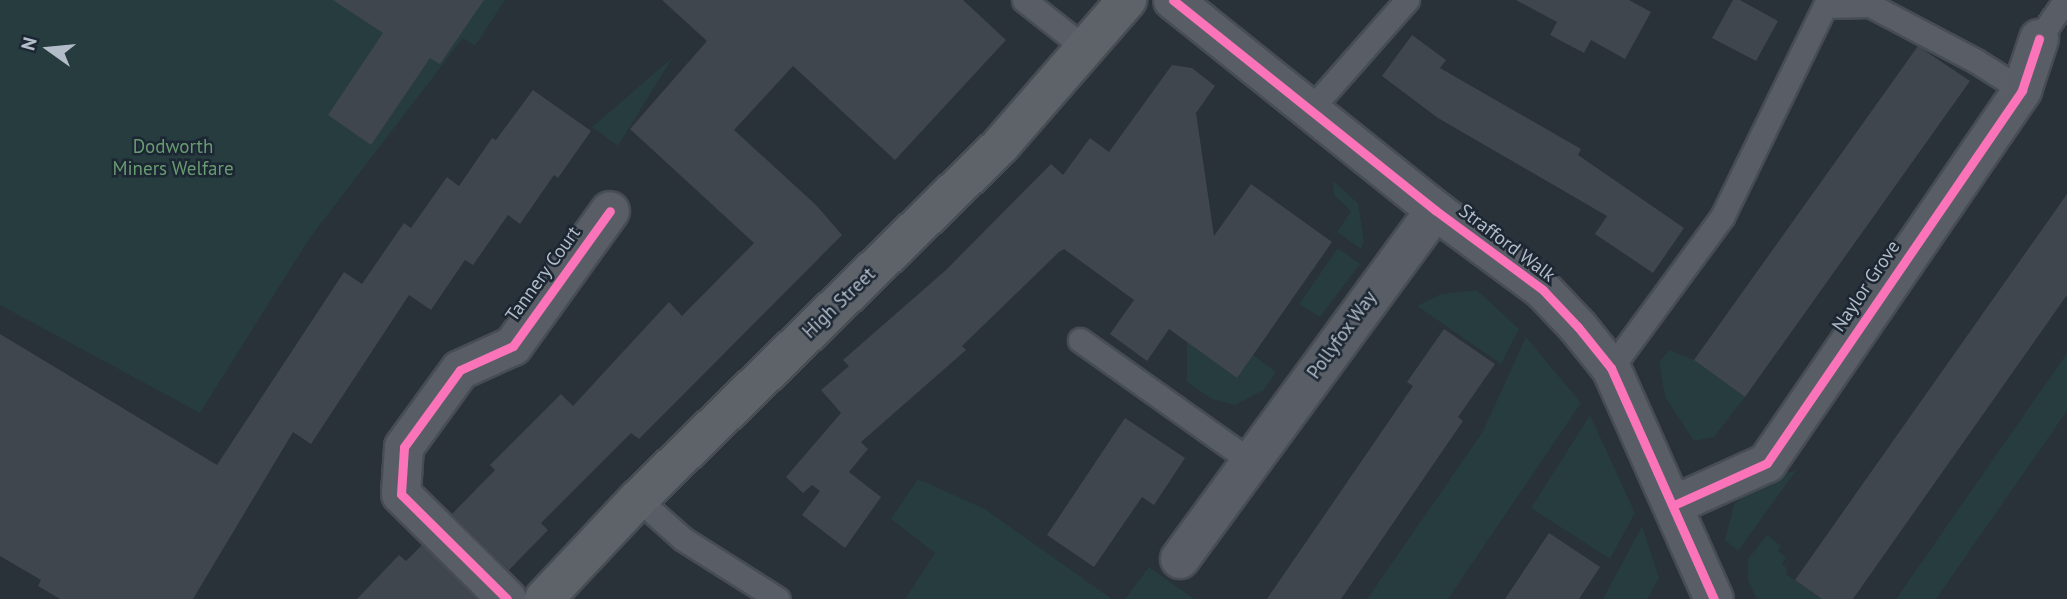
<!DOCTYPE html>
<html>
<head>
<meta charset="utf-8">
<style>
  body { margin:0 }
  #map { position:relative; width:2067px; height:599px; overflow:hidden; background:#293139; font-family:"PT Sans",sans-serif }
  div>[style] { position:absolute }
  .green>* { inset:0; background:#263c3e }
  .building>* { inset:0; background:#40464d }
  .roads { filter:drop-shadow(2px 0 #474d53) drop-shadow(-2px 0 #474d53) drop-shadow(0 2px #474d53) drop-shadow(0 -2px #474d53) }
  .service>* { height:23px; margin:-11.5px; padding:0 11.5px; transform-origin:11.5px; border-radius:11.5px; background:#595e66 }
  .minor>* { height:38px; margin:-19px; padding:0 19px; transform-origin:19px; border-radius:19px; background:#595e66 }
  .secondary>* { height:38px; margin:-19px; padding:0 19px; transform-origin:19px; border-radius:19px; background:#5e636a }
  .cycleway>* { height:9px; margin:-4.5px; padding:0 4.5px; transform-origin:4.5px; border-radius:4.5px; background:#fb73b8 }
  span { translate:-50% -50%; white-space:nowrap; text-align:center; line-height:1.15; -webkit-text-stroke:5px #1c2733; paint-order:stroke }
  .park-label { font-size:19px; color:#699b72 }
  .street-label { font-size:19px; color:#b3bdc9 }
  .north { position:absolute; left:14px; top:14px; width:70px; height:70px; -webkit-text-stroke:5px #1c2733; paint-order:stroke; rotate:285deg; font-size:19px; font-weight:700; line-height:28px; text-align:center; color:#b3bdc9 }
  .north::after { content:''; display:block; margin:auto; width:24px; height:32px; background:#b3bdc9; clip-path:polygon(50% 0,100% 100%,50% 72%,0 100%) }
</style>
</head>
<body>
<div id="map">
  <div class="green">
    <div style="clip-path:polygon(0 0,505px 0,475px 46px,463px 38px,309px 239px,200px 413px,0 305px)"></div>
    <div style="clip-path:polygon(673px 57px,618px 146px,592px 127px)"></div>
    <div style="clip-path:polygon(1333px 181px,1358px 203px,1364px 241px,1361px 249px,1337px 232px,1351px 211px,1334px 195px)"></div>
    <div style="clip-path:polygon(1338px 248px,1360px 264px,1320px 317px,1299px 304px)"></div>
    <div style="clip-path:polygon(1477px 290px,1519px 329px,1501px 364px,1417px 306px,1441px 294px)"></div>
    <div style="clip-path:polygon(1526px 337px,1581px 403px,1448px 599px,1367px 599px,1482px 433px)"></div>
    <div style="clip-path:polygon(1187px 342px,1237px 378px,1253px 355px,1276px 372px,1264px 390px,1235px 405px,1212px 399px,1187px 382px)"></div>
    <div style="clip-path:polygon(1669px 350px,1694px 360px,1745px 397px,1714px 437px,1694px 441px,1665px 397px,1659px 362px)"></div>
    <div style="clip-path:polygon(2067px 353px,2067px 411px,1936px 599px,1896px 599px)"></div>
    <div style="clip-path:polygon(1590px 415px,1635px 513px,1610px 559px,1531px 508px)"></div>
    <div style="clip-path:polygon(1796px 471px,1738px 551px,1725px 540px,1734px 504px,1774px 475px)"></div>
    <div style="clip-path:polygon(918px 479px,985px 509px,1112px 599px,905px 599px,935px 553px,891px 519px)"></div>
    <div style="clip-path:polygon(1642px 526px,1659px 578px,1647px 599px,1603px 599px)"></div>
    <div style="clip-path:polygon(1767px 535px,1781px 546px,1778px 551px,1786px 557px,1782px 564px,1788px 569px,1786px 574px,1822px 599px,1757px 599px,1748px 581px,1748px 559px)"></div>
    <div style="clip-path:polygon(1149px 567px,1194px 599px,1125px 599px)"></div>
  </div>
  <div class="building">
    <div style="clip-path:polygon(333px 0,484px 0,440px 64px,430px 58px,371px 145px,328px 115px,383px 33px)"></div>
    <div style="clip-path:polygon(662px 0,963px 0,1006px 40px,895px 160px,793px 66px,734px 130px,816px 205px,842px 235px,639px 439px,631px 433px,541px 523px,548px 530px,509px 570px,452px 514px,495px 470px,490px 465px,561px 394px,573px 406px,669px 302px,682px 316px,754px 243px,630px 129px,707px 41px)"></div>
    <div style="clip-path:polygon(1516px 0,1629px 0,1651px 12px,1625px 59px,1591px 40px,1584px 53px,1550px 35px,1557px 22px)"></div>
    <div style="clip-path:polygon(1733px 0,1740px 0,1778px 21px,1756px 61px,1712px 38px)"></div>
    <div style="clip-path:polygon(1412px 35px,1446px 60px,1440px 68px,1581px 149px,1578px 155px,1684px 228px,1653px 273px,1595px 234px,1607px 216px,1438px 118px,1382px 76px)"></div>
    <div style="clip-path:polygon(1918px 46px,1970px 81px,1745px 397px,1694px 360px)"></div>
    <div style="clip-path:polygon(1172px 65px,1192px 68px,1215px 86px,1196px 113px,1214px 236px,1251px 184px,1332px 242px,1237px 378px,1169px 329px,1147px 361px,1110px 334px,1134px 300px,1064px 249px,1059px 252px,962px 346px,966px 350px,861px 442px,868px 449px,849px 472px,881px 497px,845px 548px,802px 515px,820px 491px,812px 485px,803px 493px,786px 477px,841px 413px,821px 390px,849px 366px,843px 360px,946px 270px,1051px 164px,1063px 175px,1090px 138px,1109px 152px)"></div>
    <div style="clip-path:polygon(533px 90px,591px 131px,558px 178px,554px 175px,520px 224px,508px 215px,473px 265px,465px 260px,431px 310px,409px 295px,311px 444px,293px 432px,193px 599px,60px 599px,38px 586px,41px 580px,0 556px,0 334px,217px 465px,344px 272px,362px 284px,404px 223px,411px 228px,447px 177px,459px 186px,492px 138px,496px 140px)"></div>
    <div style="clip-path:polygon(2067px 194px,2067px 295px,1853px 599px,1822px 599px,1795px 580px)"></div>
    <div style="clip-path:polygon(1444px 329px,1495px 364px,1458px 417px,1463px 421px,1341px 599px,1267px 599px,1413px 386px,1407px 382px)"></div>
    <div style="clip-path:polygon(1125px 418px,1185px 458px,1154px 505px,1142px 497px,1094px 567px,1047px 535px)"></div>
    <div style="clip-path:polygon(1549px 533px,1600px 567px,1579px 599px,1505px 599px)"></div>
    <div style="clip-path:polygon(422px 545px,476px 599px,357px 599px,399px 555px,406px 561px)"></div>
  </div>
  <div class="roads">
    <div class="service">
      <div style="left:1024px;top:0;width:79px;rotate:38.3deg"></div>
      <div style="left:2039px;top:39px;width:45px;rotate:-56deg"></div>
      <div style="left:1310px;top:110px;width:147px;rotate:-48.6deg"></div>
      <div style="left:1080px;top:340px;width:209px;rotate:35.4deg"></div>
      <div style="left:1611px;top:368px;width:187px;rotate:-53.7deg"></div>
      <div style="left:1722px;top:217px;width:235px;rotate:-64deg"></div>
      <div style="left:1825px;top:6px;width:45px;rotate:-1.3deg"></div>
      <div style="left:1870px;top:5px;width:120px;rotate:27.8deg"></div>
      <div style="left:1976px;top:61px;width:54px;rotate:32.2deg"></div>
      <div style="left:638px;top:499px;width:60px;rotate:41.6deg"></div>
      <div style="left:683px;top:539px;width:112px;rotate:32.3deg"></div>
    </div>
    <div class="minor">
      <div style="left:1173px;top:0;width:336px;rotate:38.7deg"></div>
      <div style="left:1435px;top:210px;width:134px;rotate:36.5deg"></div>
      <div style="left:1543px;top:290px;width:51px;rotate:46.6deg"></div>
      <div style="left:1578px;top:327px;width:53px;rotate:51.2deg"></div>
      <div style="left:1611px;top:368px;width:253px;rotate:66deg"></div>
      <div style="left:1674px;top:505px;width:102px;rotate:-24.3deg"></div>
      <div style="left:1767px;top:463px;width:452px;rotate:-55.6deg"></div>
      <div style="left:2022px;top:90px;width:54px;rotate:-71.6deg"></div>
      <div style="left:1180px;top:559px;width:432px;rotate:-53.8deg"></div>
      <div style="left:507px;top:599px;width:149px;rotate:-135.3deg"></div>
      <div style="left:401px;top:494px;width:47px;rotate:-86.3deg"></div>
      <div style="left:404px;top:447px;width:95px;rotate:-54deg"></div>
      <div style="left:460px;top:370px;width:58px;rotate:-24.4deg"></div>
      <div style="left:513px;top:346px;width:166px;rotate:-54.3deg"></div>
    </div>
    <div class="secondary">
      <div style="left:544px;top:599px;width:137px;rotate:-46.8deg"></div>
      <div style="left:638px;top:499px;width:506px;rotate:-44.28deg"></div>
      <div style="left:1000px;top:146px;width:194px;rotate:-49deg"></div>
    </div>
  </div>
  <div class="cycleway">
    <div style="left:1173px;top:0;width:336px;rotate:38.7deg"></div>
    <div style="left:1435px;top:210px;width:134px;rotate:36.5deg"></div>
    <div style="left:1543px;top:290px;width:51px;rotate:46.6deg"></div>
    <div style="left:1578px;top:327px;width:53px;rotate:51.2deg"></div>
    <div style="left:1611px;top:368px;width:253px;rotate:66deg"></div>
    <div style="left:1674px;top:505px;width:102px;rotate:-24.3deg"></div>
    <div style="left:1767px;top:463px;width:452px;rotate:-55.6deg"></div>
    <div style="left:2022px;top:90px;width:54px;rotate:-71.6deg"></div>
    <div style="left:507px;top:599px;width:149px;rotate:-135.3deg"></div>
    <div style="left:401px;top:494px;width:47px;rotate:-86.3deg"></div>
    <div style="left:404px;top:447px;width:95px;rotate:-54deg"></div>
    <div style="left:460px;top:370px;width:58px;rotate:-24.4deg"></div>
    <div style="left:513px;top:346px;width:166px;rotate:-54.3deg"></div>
  </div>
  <div class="park-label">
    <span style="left:173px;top:158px">Dodworth<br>Miners Welfare</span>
  </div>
  <div class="street-label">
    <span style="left:1507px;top:243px;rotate:37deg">Strafford Walk</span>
    <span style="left:543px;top:274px;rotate:-54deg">Tannery Court</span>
    <span style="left:1866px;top:286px;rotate:-56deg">Naylor Grove</span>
    <span style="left:839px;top:303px;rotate:-44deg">High Street</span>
    <span style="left:1342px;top:335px;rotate:-54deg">Pollyfox Way</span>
  </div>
  <div class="north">N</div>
</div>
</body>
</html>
